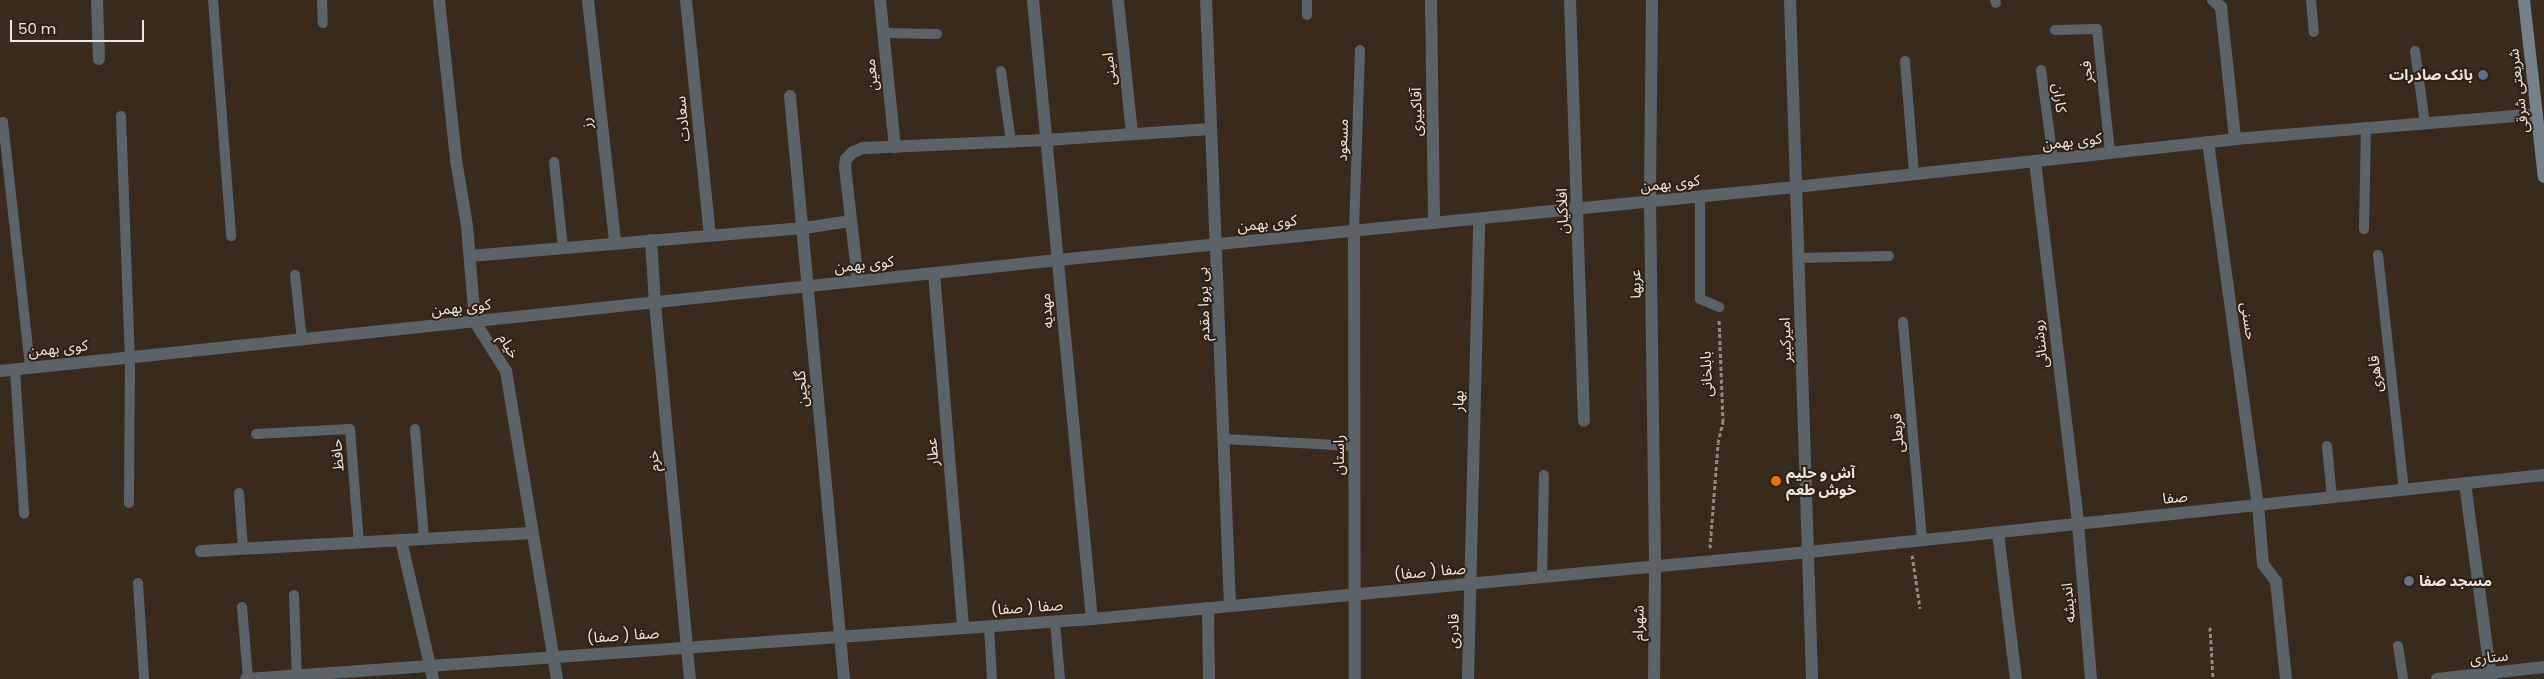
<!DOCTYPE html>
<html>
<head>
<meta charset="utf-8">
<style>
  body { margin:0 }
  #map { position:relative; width:2544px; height:679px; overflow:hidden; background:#392a1e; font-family:Poppins,"Noto Sans Arabic",sans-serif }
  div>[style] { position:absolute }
  .path>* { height:3px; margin-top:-1.5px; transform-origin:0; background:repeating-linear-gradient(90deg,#95887e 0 4px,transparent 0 6.5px) }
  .service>* { height:10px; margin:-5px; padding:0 5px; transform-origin:5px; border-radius:5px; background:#5b6369 }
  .minor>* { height:12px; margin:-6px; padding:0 6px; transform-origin:6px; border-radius:6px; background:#5b6369 }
  .tertiary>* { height:12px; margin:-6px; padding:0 6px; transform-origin:6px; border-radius:6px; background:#5b6369 }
  .secondary>* { height:12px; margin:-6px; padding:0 6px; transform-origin:6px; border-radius:6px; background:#74818a }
  .dots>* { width:14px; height:14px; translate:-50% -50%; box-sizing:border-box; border:2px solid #2e2014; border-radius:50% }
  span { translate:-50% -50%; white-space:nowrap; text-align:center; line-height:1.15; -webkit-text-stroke:4px #2e2014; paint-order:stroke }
  .street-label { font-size:15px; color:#efe5dd }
  .poi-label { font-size:15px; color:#efe5dd; font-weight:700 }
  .right { translate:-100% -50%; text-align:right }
  .left { translate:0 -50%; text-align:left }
  .scale { position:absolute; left:10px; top:20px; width:134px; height:22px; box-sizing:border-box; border:2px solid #efe5dd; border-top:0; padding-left:6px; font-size:15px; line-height:18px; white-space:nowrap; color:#efe5dd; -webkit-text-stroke:4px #2e2014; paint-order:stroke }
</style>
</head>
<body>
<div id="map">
  <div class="path">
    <div style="left:1710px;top:548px;width:105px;rotate:-85.6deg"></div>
    <div style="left:1718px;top:443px;width:22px;rotate:-77deg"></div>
    <div style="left:1723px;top:422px;width:102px;rotate:-92.2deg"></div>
    <div style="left:1912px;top:555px;width:54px;rotate:81.4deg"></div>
    <div style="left:2210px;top:627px;width:52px;rotate:86.7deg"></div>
  </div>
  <div class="service">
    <div style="left:213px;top:0;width:237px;rotate:85.6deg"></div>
    <div style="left:322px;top:0;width:23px;rotate:88deg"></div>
    <div style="left:1995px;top:0;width:3px;rotate:72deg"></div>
    <div style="left:2311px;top:0;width:32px;rotate:85deg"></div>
    <div style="left:1307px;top:15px;width:15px;rotate:-90deg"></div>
    <div style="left:2055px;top:30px;width:42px;rotate:-1.4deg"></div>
    <div style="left:2097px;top:29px;width:125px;rotate:84deg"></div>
    <div style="left:883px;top:33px;width:54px;rotate:1.1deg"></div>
    <div style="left:2415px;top:51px;width:74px;rotate:82.2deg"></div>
    <div style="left:1905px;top:61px;width:113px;rotate:85.4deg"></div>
    <div style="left:2041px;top:70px;width:90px;rotate:82.3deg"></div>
    <div style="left:1001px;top:71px;width:72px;rotate:82deg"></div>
    <div style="left:121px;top:116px;width:241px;rotate:87.9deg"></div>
    <div style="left:130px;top:357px;width:146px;rotate:90.4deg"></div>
    <div style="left:3px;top:122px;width:247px;rotate:83.7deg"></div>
    <div style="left:554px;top:162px;width:86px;rotate:84deg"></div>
    <div style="left:1700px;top:197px;width:102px;rotate:90deg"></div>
    <div style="left:1700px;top:299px;width:21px;rotate:23deg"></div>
    <div style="left:2364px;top:229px;width:102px;rotate:-88.9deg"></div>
    <div style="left:1354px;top:231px;width:181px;rotate:-88.1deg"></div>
    <div style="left:2378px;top:255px;width:235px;rotate:83.7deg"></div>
    <div style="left:1799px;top:258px;width:90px;rotate:-1.3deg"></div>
    <div style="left:295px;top:275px;width:65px;rotate:83.9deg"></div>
    <div style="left:1903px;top:322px;width:219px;rotate:85deg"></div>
    <div style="left:15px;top:369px;width:145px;rotate:86.4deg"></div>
    <div style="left:415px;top:429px;width:110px;rotate:85.3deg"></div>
    <div style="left:256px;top:434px;width:94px;rotate:-3deg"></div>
    <div style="left:350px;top:429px;width:114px;rotate:85.5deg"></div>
    <div style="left:1224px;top:439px;width:131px;rotate:3.1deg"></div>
    <div style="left:2327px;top:446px;width:51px;rotate:84.4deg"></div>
    <div style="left:239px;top:493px;width:56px;rotate:85.9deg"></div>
    <div style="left:1542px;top:577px;width:102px;rotate:-88.9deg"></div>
    <div style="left:138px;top:583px;width:96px;rotate:86.4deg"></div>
    <div style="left:294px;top:595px;width:84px;rotate:88deg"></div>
    <div style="left:242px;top:607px;width:72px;rotate:85.2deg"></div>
    <div style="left:1055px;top:622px;width:57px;rotate:85deg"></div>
    <div style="left:989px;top:626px;width:53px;rotate:86.8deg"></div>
    <div style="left:2398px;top:646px;width:33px;rotate:81deg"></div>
  </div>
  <div class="minor">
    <div style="left:97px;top:0;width:59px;rotate:88.1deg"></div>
    <div style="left:439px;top:0;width:161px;rotate:83.9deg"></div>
    <div style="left:456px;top:160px;width:67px;rotate:80.5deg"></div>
    <div style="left:467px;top:226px;width:96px;rotate:85.2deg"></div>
    <div style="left:475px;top:322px;width:58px;rotate:57.7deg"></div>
    <div style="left:506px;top:371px;width:312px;rotate:80.6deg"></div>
    <div style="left:588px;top:0;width:244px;rotate:83.6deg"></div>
    <div style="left:686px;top:0;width:236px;rotate:84.2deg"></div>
    <div style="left:880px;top:0;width:148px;rotate:84.2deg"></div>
    <div style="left:1033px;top:0;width:622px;rotate:84.56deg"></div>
    <div style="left:1118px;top:0;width:135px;rotate:84deg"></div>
    <div style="left:1206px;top:0;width:606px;rotate:87.73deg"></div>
    <div style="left:1431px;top:0;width:223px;rotate:89.2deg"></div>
    <div style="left:1570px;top:0;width:421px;rotate:88.1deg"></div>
    <div style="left:1652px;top:0;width:202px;rotate:90.6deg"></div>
    <div style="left:1650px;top:202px;width:365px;rotate:89.2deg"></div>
    <div style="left:1655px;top:567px;width:112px;rotate:90.5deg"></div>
    <div style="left:2213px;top:0;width:11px;rotate:41deg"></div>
    <div style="left:2221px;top:7px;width:133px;rotate:83.9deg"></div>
    <div style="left:790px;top:96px;width:585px;rotate:84.71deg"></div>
    <div style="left:2208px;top:142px;width:366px;rotate:82.2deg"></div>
    <div style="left:2258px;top:505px;width:59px;rotate:85.2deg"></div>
    <div style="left:2263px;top:564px;width:21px;rotate:53deg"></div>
    <div style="left:2276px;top:581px;width:99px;rotate:84.2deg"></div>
    <div style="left:2035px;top:161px;width:366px;rotate:83.2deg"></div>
    <div style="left:2078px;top:524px;width:156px;rotate:85.2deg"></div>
    <div style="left:1354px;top:231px;width:448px;rotate:89.9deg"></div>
    <div style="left:651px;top:240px;width:63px;rotate:86.4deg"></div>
    <div style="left:655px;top:303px;width:378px;rotate:84.7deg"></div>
    <div style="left:470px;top:256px;width:335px;rotate:-4.8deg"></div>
    <div style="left:804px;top:228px;width:48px;rotate:-8.5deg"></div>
    <div style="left:934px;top:273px;width:356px;rotate:85.3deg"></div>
    <div style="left:858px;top:281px;width:115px;rotate:-96.5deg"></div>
    <div style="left:845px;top:167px;width:8px;rotate:-83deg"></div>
    <div style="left:846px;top:159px;width:10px;rotate:-45deg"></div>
    <div style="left:853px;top:152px;width:11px;rotate:-22deg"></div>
    <div style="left:863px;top:148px;width:183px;rotate:-2.5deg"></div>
    <div style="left:1046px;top:140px;width:165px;rotate:-3.8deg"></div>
    <div style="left:2465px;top:483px;width:198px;rotate:82.4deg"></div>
    <div style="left:1998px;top:533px;width:147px;rotate:83deg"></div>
    <div style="left:401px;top:540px;width:143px;rotate:77deg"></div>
    <div style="left:201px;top:551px;width:331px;rotate:-3.1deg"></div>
    <div style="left:1208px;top:608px;width:71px;rotate:89.2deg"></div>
    <div style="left:1468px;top:679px;width:460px;rotate:-88.6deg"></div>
    <div style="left:2437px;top:679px;width:108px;rotate:-6.4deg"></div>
  </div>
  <div class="tertiary">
    <div style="left:1790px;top:0;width:679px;rotate:88.14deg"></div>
    <div style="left:0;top:371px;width:1064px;rotate:-5.99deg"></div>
    <div style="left:1058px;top:260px;width:742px;rotate:-5.65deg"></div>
    <div style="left:1796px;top:187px;width:442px;rotate:-6.2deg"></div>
    <div style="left:2235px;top:139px;width:303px;rotate:-4.7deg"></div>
    <div style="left:246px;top:679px;width:848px;rotate:-4.06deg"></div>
    <div style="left:1092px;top:619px;width:720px;rotate:-5.34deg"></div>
    <div style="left:1809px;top:552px;width:739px;rotate:-5.98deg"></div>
  </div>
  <div class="secondary">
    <div style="left:2524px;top:0;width:178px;rotate:83.6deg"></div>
  </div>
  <div class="dots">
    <div style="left:2483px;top:75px;background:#5c6f8a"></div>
    <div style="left:1776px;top:481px;background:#e8710a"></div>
    <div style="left:2409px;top:581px;background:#6b7280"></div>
  </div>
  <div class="street-label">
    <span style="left:1109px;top:69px;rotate:-96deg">امینی</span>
    <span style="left:2086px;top:72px;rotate:-96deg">فجر</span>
    <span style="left:871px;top:75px;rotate:-96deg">معین</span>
    <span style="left:2518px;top:91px;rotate:-97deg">شریعتی شرقی</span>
    <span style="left:2060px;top:98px;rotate:83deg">کاران</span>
    <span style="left:1416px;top:112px;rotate:-91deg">آقاکبیری</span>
    <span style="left:682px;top:119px;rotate:-96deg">سعادت</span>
    <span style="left:586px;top:123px;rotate:-96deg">رز</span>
    <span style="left:1342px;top:140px;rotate:-88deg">مسعود</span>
    <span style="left:2072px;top:141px;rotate:-6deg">کوی بهمن</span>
    <span style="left:1670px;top:183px;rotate:-6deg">کوی بهمن</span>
    <span style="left:1562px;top:211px;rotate:-92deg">افلاکیان</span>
    <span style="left:1267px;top:223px;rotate:-6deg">کوی بهمن</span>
    <span style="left:864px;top:264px;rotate:-6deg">کوی بهمن</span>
    <span style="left:1635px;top:284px;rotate:-91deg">عربها</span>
    <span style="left:1203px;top:304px;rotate:-92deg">بی پروا مقدم</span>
    <span style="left:461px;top:307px;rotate:-6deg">کوی بهمن</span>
    <span style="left:1046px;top:311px;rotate:-95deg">مهدیه</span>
    <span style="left:2249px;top:321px;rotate:82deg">حسنی</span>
    <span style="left:1785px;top:340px;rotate:-92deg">امیرکبیر</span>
    <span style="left:2040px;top:344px;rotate:-97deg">روشنائی</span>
    <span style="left:509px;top:346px;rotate:59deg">خیام</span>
    <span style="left:58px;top:348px;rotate:-6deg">کوی بهمن</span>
    <span style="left:1706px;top:374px;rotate:-92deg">بابلخانی</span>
    <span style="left:2375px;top:374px;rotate:-96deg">قاهری</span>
    <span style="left:801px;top:389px;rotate:-95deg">گلچین</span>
    <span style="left:1458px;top:401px;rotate:-88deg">بهار</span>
    <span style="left:1897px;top:433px;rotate:-95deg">قربعلی</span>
    <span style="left:932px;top:452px;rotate:-95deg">عطار</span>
    <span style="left:337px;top:455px;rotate:-94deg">حافظ</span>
    <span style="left:1339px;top:455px;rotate:-90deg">راستان</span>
    <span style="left:653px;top:461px;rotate:-95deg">خرم</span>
    <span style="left:2175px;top:497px;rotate:-6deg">صفا</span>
    <span style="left:1430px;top:571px;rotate:-5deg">صفا ( صفا)</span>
    <span style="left:2068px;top:603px;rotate:-95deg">اندیشه</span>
    <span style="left:1027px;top:607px;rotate:-4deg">صفا ( صفا)</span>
    <span style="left:1638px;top:623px;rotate:-89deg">شهرام</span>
    <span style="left:1453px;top:631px;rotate:-89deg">قادری</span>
    <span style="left:623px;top:635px;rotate:-4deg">صفا ( صفا)</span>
    <span style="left:2489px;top:657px;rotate:-6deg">ستاری</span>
  </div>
  <div class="poi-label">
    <span class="right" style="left:2473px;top:75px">بانک صادرات</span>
    <span class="left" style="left:1786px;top:481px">آش و حلیم<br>خوش طعم</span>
    <span class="left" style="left:2419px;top:581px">مسجد صفا</span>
  </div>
  <div class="scale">50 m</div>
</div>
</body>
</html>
